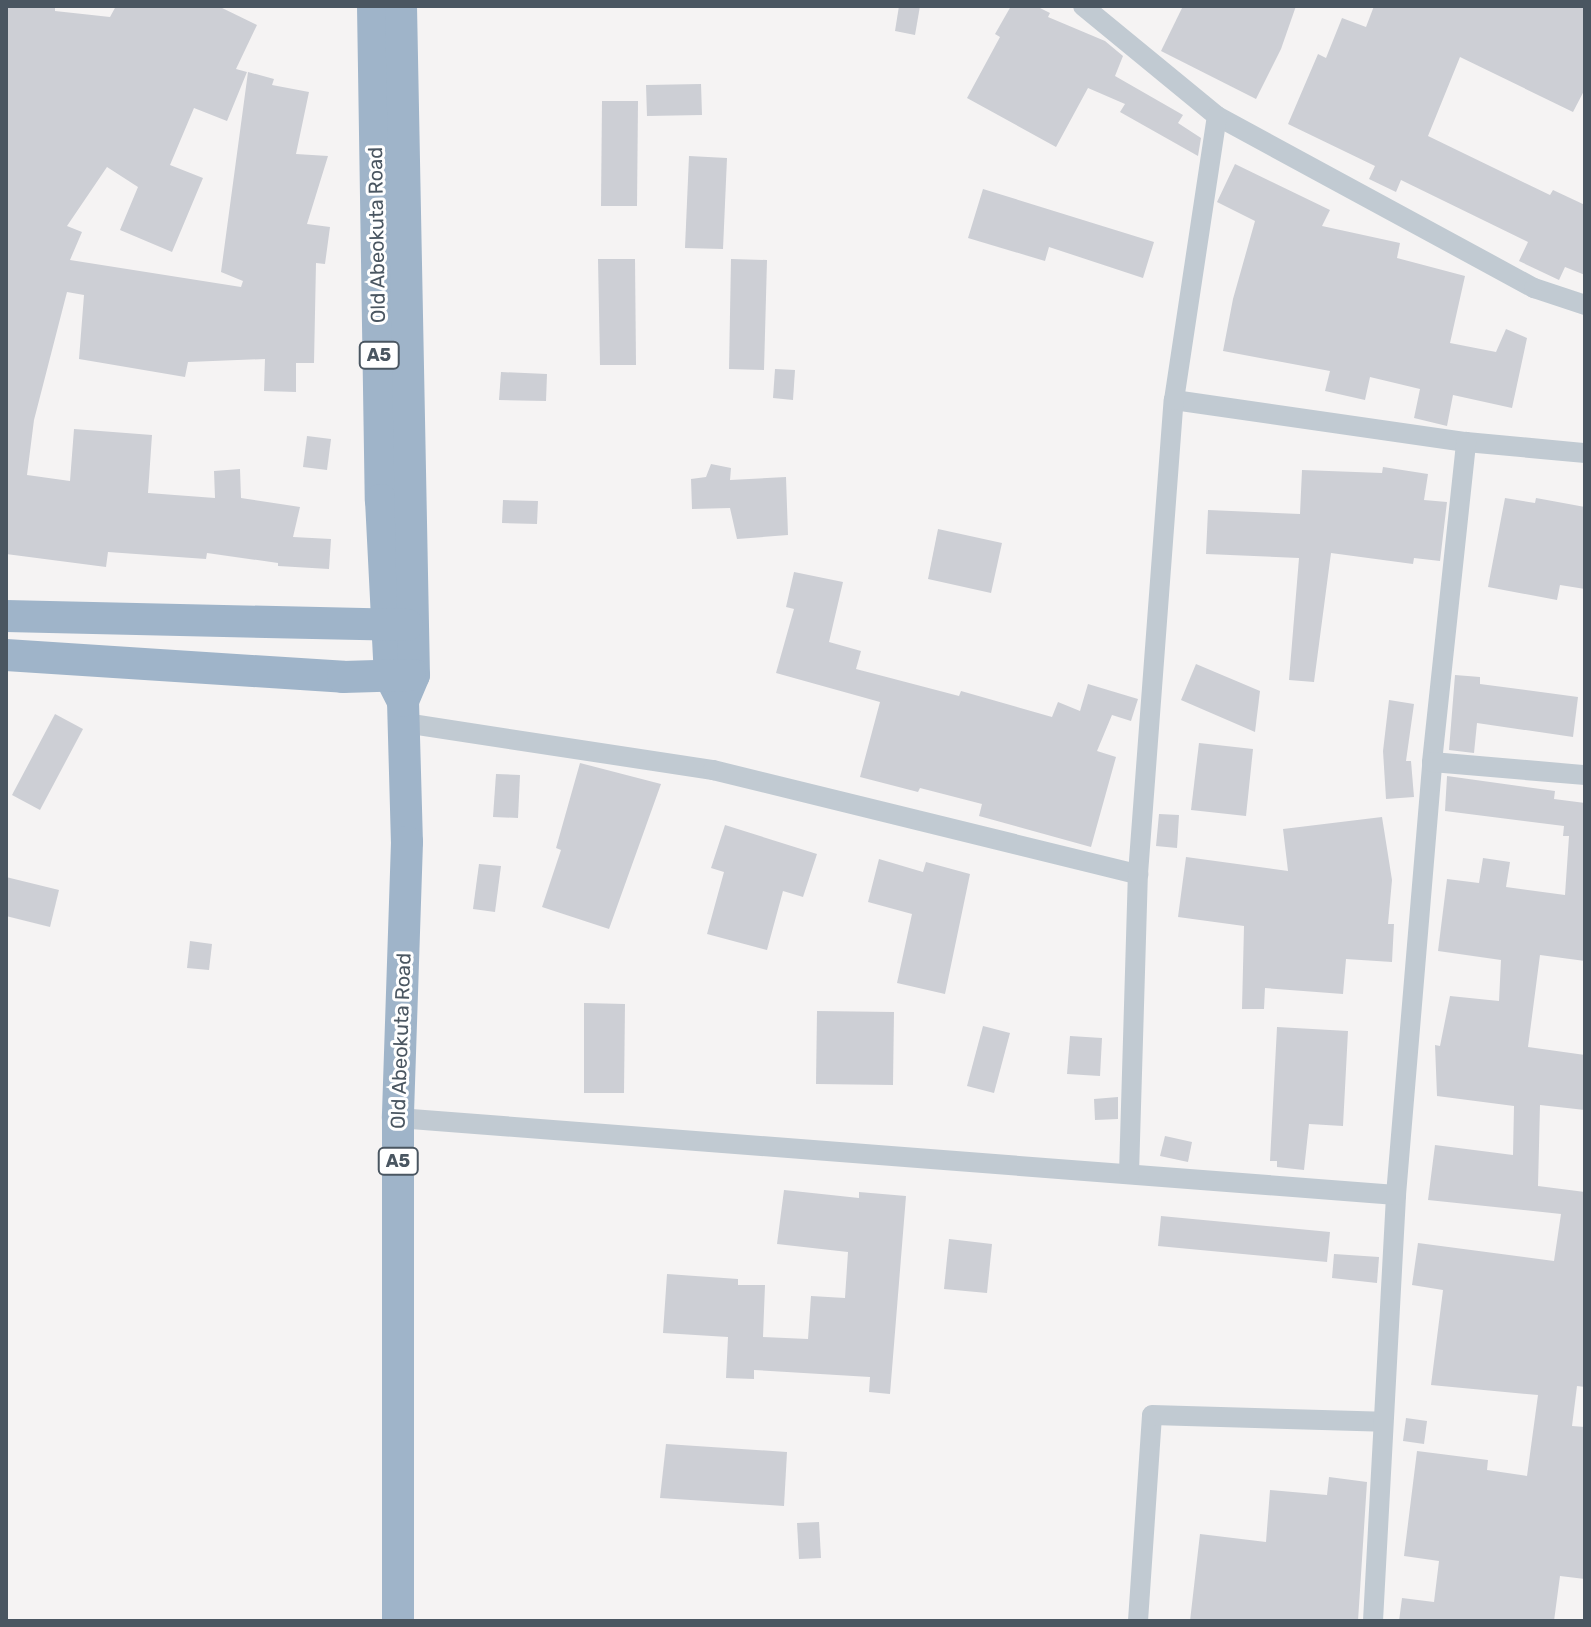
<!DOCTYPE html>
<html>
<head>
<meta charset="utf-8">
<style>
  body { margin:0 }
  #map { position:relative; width:1591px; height:1627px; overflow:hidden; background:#f5f3f3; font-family:Rubik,sans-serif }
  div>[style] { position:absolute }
  .building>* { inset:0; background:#cdcfd5 }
  .minor>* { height:20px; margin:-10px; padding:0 10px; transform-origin:10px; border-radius:10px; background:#c1cad2 }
  .trunk>* { height:32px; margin:-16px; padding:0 16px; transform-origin:16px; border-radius:16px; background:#9fb4c9 }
  span { translate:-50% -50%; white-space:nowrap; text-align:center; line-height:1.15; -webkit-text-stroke:6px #fff; paint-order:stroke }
  .shield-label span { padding:2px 6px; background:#fff; border:2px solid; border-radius:6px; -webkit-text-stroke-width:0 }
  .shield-label { font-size:18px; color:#4a5661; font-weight:700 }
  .street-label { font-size:20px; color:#4a5661 }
  .frame { position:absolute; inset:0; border:8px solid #4a5661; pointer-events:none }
</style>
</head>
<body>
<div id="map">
  <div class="building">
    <div style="clip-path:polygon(6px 6px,55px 6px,55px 11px,110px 17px,116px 6px,218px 6px,257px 25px,236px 69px,247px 72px,227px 121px,194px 108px,170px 165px,203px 178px,172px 252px,120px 230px,138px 187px,107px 167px,67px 226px,82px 232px,70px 260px,241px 287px,243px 281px,221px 272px,248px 72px,274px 79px,272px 85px,309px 92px,296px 154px,328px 156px,307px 224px,330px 227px,325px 264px,316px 263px,314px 363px,296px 363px,296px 392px,264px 391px,265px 359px,188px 362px,185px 377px,79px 359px,84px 295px,67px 292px,34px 420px,27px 475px,70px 481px,74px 429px,152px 435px,148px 493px,215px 498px,214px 471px,240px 469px,241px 498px,300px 507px,293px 537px,331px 539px,329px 569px,278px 566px,278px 563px,207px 553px,206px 559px,108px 552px,106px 567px,6px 554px)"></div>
    <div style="clip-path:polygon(899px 6px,920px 6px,915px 35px,895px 31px)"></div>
    <div style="clip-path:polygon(1011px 6px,1036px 6px,1050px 13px,1048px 17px,1105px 41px,1123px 56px,1115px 76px,1183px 115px,1178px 123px,1201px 138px,1198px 156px,1120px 112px,1125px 104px,1088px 88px,1056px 147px,967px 98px,1000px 37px,995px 34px)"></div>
    <div style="clip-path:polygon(1183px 6px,1296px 6px,1281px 49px,1256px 99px,1161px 51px)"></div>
    <div style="clip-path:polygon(1374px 6px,1585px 6px,1585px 89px,1573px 112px,1460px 57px,1428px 136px,1550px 195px,1553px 190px,1585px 205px,1585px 275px,1565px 267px,1559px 280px,1519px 261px,1528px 242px,1401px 180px,1396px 192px,1369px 179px,1375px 166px,1288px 124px,1318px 54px,1326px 58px,1342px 18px,1366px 27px)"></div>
    <div style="clip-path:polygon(701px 84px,702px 115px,647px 116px,646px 85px)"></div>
    <div style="clip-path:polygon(602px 101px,638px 101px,637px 206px,601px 206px)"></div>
    <div style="clip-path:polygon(689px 156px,727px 158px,723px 249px,685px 248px)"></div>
    <div style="clip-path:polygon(1235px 164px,1330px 210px,1322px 226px,1400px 243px,1397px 258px,1465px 276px,1450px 343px,1496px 352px,1506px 329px,1527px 338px,1512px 408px,1453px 395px,1447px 426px,1414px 418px,1420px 389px,1370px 377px,1365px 400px,1325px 391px,1330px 371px,1223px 351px,1233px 299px,1255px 221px,1217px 202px)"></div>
    <div style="clip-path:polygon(983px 189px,1154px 242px,1143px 278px,1049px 247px,1045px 261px,968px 238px)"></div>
    <div style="clip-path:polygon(598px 259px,635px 259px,636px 365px,600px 365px)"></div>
    <div style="clip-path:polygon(731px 259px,767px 260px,764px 370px,729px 369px)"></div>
    <div style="clip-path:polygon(775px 369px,795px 370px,793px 400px,773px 398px)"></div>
    <div style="clip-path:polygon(501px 372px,547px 374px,546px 401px,499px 400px)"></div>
    <div style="clip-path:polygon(307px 436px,331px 439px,327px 470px,303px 467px)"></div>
    <div style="clip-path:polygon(711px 464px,731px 468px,730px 480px,786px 477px,788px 535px,737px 539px,730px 508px,692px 509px,691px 479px,706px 477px)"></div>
    <div style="clip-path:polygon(1383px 467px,1428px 474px,1424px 500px,1447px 502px,1440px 561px,1414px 558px,1413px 564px,1331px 553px,1314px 682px,1289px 680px,1299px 558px,1206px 554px,1208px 510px,1300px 514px,1302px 470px,1382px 473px)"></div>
    <div style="clip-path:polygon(1505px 498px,1535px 503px,1536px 498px,1585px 507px,1585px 589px,1560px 585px,1557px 600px,1488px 587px)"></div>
    <div style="clip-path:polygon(503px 500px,538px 501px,537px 524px,502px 523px)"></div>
    <div style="clip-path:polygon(938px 529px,1002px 543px,991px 593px,928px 579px)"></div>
    <div style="clip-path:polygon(794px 572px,843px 582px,829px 642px,861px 651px,856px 669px,959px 696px,961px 691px,1052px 717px,1058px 702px,1080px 711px,1088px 684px,1138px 699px,1131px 721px,1112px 715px,1097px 751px,1116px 757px,1091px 847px,979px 816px,982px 804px,920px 788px,918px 792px,860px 777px,880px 702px,776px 673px,794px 609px,786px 607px)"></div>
    <div style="clip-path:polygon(1196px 664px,1260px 691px,1255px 732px,1181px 700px)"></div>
    <div style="clip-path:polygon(1455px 675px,1480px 677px,1480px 684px,1578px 697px,1573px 737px,1477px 723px,1474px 753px,1449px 750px)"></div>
    <div style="clip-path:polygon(1389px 700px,1414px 704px,1406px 761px,1411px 761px,1414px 797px,1386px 799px,1383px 751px)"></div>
    <div style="clip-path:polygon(55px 714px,83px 729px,40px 810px,12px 795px)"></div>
    <div style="clip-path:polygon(1199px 743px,1253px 749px,1246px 816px,1191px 810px)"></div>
    <div style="clip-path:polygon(580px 763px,661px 784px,609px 929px,542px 907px,561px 850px,556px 848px)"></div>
    <div style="clip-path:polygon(496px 774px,520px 775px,518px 818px,493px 817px)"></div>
    <div style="clip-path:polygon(1447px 776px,1555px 791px,1554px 799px,1585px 803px,1585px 961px,1540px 955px,1528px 1047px,1585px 1055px,1585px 1110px,1540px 1105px,1538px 1186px,1585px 1192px,1585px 1387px,1577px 1386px,1572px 1426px,1585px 1427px,1585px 1579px,1560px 1576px,1554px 1621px,1399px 1621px,1402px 1598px,1434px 1602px,1439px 1561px,1404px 1556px,1417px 1451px,1488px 1460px,1487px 1470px,1527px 1476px,1538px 1395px,1431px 1385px,1443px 1290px,1412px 1285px,1418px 1243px,1554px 1261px,1561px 1214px,1428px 1200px,1435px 1145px,1513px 1155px,1514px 1106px,1437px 1096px,1435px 1045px,1440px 1046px,1450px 996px,1499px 1001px,1501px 960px,1438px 951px,1447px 879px,1479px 883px,1483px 858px,1510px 862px,1506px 887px,1565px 895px,1569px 836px,1563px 836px,1564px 826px,1445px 811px)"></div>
    <div style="clip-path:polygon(1159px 814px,1179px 815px,1177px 848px,1156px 846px)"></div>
    <div style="clip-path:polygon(1382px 817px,1392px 880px,1388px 924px,1394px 924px,1392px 962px,1346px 959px,1343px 994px,1265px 988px,1264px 1009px,1242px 1009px,1244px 926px,1178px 917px,1186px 857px,1288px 871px,1283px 829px)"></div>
    <div style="clip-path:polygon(725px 825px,817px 854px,803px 897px,783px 891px,767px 950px,707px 934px,724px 872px,711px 868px)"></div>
    <div style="clip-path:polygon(879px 859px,923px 872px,926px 862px,970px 874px,945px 994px,897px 983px,912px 914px,868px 902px)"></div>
    <div style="clip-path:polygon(479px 864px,501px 866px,495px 912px,473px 909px)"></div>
    <div style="clip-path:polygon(6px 877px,59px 890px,50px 927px,6px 916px)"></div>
    <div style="clip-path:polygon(190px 941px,212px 944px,209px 970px,187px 968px)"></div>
    <div style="clip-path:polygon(584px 1003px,625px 1004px,624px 1093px,584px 1093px)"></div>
    <div style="clip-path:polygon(817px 1011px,894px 1012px,893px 1085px,816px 1084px)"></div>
    <div style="clip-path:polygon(983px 1026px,1010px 1033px,994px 1093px,967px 1086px)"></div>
    <div style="clip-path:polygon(1277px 1027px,1348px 1031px,1343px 1126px,1309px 1124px,1304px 1170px,1277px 1167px,1277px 1161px,1270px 1161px)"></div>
    <div style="clip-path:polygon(1070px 1036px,1102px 1038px,1100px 1076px,1067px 1074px)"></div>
    <div style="clip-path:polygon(1118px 1097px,1118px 1119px,1095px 1120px,1094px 1099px)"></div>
    <div style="clip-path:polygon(1165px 1136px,1192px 1142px,1188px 1162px,1160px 1156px)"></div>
    <div style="clip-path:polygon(784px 1190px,859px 1198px,859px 1192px,906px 1196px,890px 1394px,869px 1392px,870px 1377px,754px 1370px,754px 1379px,726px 1378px,728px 1337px,663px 1333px,667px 1274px,738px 1279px,738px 1285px,765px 1285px,763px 1337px,808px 1339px,811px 1296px,845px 1298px,848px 1252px,777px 1244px)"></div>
    <div style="clip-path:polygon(1161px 1216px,1330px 1232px,1327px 1262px,1158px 1246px)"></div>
    <div style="clip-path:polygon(949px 1239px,992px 1244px,987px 1293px,944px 1289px)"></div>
    <div style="clip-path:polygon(1334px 1254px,1379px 1257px,1377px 1283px,1332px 1278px)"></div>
    <div style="clip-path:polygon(1406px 1418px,1427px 1421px,1424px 1444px,1403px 1441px)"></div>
    <div style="clip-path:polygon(666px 1444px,787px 1452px,784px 1506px,660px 1498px)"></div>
    <div style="clip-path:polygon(1329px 1477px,1367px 1482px,1358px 1621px,1190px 1621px,1200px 1534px,1266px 1542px,1270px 1490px,1327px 1495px)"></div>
    <div style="clip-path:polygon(819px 1522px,821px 1558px,799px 1559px,797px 1523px)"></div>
  </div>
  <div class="minor">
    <div style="left:1083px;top:6px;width:173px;rotate:39.4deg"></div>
    <div style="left:1217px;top:116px;width:361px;rotate:28.5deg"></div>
    <div style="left:1534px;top:288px;width:54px;rotate:18.4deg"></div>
    <div style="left:1174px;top:400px;width:295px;rotate:8.2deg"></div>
    <div style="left:1466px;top:442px;width:120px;rotate:5.3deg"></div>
    <div style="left:405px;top:723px;width:312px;rotate:8.7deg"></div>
    <div style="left:713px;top:770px;width:438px;rotate:13.8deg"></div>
    <div style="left:1432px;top:762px;width:322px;rotate:-83.9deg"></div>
    <div style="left:398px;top:1118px;width:1001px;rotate:4.41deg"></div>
    <div style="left:1129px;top:1174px;width:300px;rotate:-88.3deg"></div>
    <div style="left:1138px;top:874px;width:475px;rotate:-85.7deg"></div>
    <div style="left:1174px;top:400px;width:287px;rotate:-81.4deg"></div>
    <div style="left:1138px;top:1621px;width:206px;rotate:-86.1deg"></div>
    <div style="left:1152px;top:1415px;width:231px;rotate:1.7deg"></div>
    <div style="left:1373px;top:1621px;width:427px;rotate:-86.9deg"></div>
    <div style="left:1396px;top:1195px;width:434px;rotate:-85.2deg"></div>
    <div style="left:1432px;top:762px;width:154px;rotate:4.9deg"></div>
  </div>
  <div class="trunk">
    <div style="left:373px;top:6px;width:494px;rotate:89.1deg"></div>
    <div style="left:381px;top:500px;width:176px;rotate:87.1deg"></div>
    <div style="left:390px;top:676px;width:28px;rotate:63deg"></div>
    <div style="left:403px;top:701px;width:141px;rotate:88.4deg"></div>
    <div style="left:407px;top:842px;width:276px;rotate:91.9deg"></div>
    <div style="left:398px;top:1118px;width:503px;rotate:90deg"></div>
    <div style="left:401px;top:6px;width:669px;rotate:88.89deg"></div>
    <div style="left:414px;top:675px;width:28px;rotate:113deg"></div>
    <div style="left:6px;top:616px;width:401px;rotate:1.3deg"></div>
    <div style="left:6px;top:655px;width:338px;rotate:3.7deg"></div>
    <div style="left:343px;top:677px;width:67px;rotate:-1.7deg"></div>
  </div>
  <div class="shield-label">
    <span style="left:379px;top:355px">A5</span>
    <span style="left:398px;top:1161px">A5</span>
  </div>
  <div class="street-label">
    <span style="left:377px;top:235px;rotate:-91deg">Old Abeokuta Road</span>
    <span style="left:401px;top:1041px;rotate:-88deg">Old Abeokuta Road</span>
  </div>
  <div class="frame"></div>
</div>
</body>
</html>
